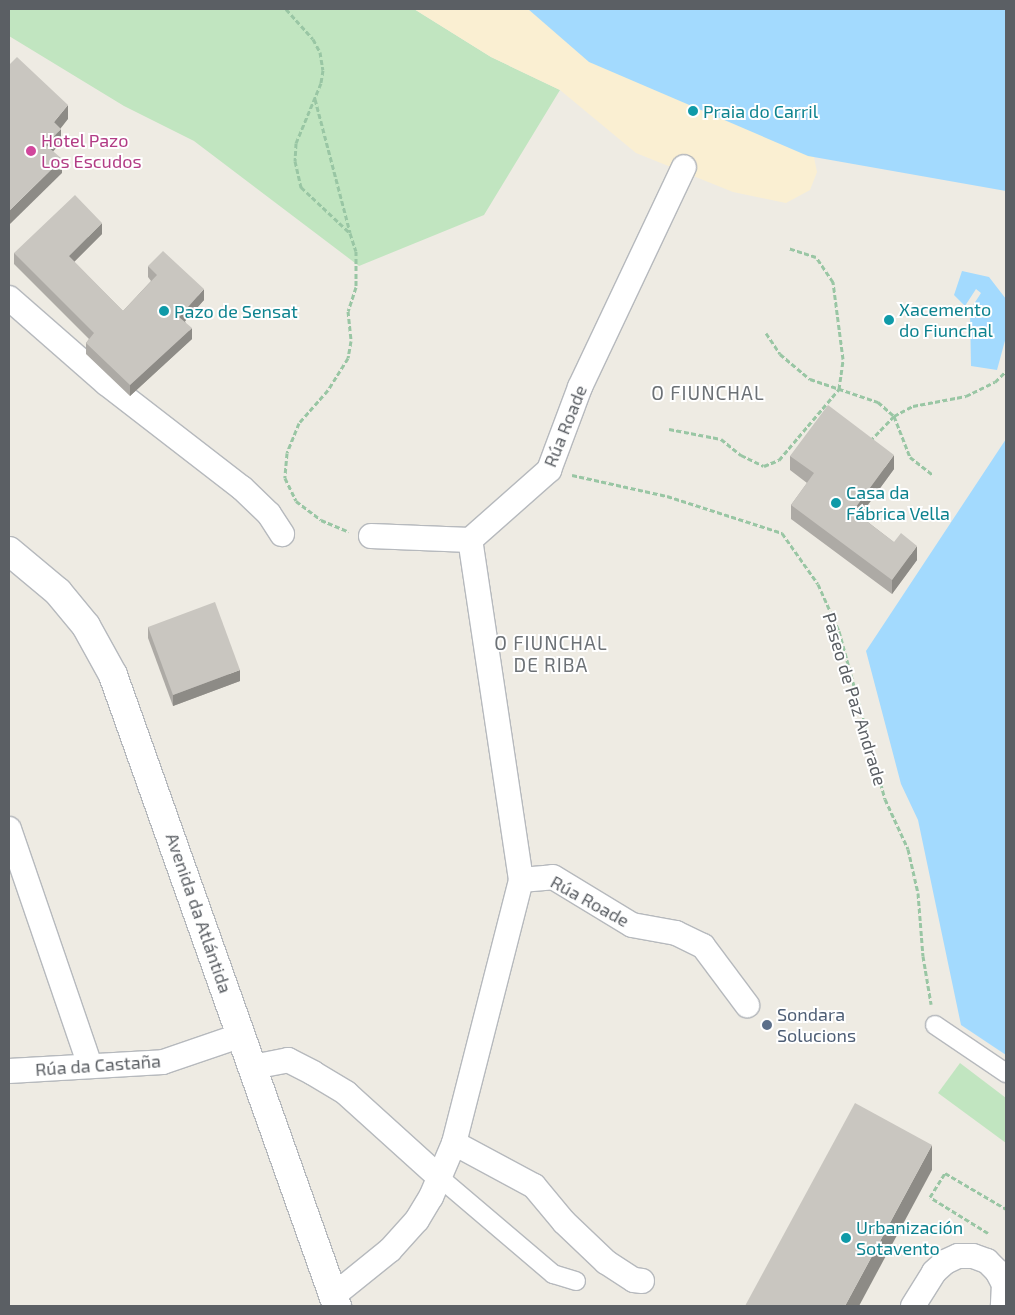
<!DOCTYPE html>
<html>
<head>
<meta charset="utf-8">
<style>
  body { margin:0 }
  #map { position:relative; width:1015px; height:1315px; overflow:hidden; background:#eeebe3; font-family:"Exo 2",sans-serif }
  div>[style] { position:absolute }
  .green>* { inset:0; background:#c1e5c0 }
  .sand>* { inset:0; background:#faefd2 }
  .water>* { inset:0; background:#a3dafe }
  .path>* { height:3px; margin-top:-1.5px; transform-origin:0; background:repeating-linear-gradient(90deg,#99c6a4 0 5px,transparent 0 7.5px) }
  .roads { filter:drop-shadow(1px 0 #b6b9bd) drop-shadow(-1px 0 #b6b9bd) drop-shadow(0 1px #b6b9bd) drop-shadow(0 -1px #b6b9bd) }
  .pedestrian>* { height:18px; margin:-9px; padding:0 9px; transform-origin:9px; border-radius:9px; background:#fff }
  .minor>* { height:24px; margin:-12px; padding:0 12px; transform-origin:12px; border-radius:12px; background:#fff }
  .tertiary>* { height:28px; margin:-14px; padding:0 14px; transform-origin:14px; border-radius:14px; background:#fff }
  .wall>* { inset:0; background:#adaaa5 }
  .shaded-wall>* { inset:0; background:#8d8b86 }
  .building>* { inset:0; background:#c9c6c0 }
  .dots>* { width:14px; height:14px; translate:-50% -50%; box-sizing:border-box; border:2px solid #fff; border-radius:50% }
  span { translate:-50% -50%; white-space:nowrap; text-align:center; line-height:1.15; -webkit-text-stroke:4px #fff; paint-order:stroke }
  .culture-label { font-size:18px; color:#0d838f }
  .left { translate:0 -50%; text-align:left }
  .hotel-label { font-size:18px; color:#b23c85 }
  .street-label { font-size:18px; color:#5b5f64 }
  .service-label { font-size:18px; color:#4e5e75 }
  .neighbourhood-label { font-size:19px; color:#6c7176; letter-spacing:1px }
  .frame { position:absolute; inset:0; border:10px solid #5b5f64; pointer-events:none }
</style>
</head>
<body>
<div id="map">
  <div class="green">
    <div style="clip-path:polygon(9px 9px,414px 9px,491px 57px,560px 90px,484px 215px,359px 266px,194px 141px,124px 106px,9px 36px)"></div>
    <div style="clip-path:polygon(960px 1063px,1006px 1098px,1006px 1143px,938px 1093px)"></div>
  </div>
  <div class="sand">
    <div style="clip-path:polygon(414px 9px,750px 9px,809px 133px,817px 172px,810px 190px,786px 203px,733px 192px,636px 153px,560px 90px,491px 57px)"></div>
  </div>
  <div class="water">
    <div style="clip-path:polygon(528px 9px,1006px 9px,1006px 191px,808px 156px,589px 62px)"></div>
    <div style="clip-path:polygon(962px 271px,989px 277px,1006px 299px,1006px 337px,997px 370px,971px 366px,970px 310px,981px 293px,976px 289px,965px 306px,954px 295px)"></div>
    <div style="clip-path:polygon(1006px 439px,1006px 1055px,961px 1025px,918px 820px,901px 784px,866px 651px)"></div>
  </div>
  <div class="path">
    <div style="left:286px;top:9px;width:40px;rotate:48deg"></div>
    <div style="left:313px;top:39px;width:15px;rotate:62deg"></div>
    <div style="left:320px;top:52px;width:18px;rotate:81deg"></div>
    <div style="left:323px;top:70px;width:13px;rotate:99deg"></div>
    <div style="left:321px;top:83px;width:65px;rotate:112.6deg"></div>
    <div style="left:296px;top:143px;width:18px;rotate:93deg"></div>
    <div style="left:295px;top:161px;width:27px;rotate:77deg"></div>
    <div style="left:301px;top:187px;width:67px;rotate:43.2deg"></div>
    <div style="left:350px;top:233px;width:19px;rotate:72deg"></div>
    <div style="left:356px;top:251px;width:36px;rotate:90deg"></div>
    <div style="left:356px;top:287px;width:25px;rotate:108deg"></div>
    <div style="left:348px;top:311px;width:30px;rotate:84deg"></div>
    <div style="left:351px;top:341px;width:17px;rotate:100deg"></div>
    <div style="left:348px;top:358px;width:38px;rotate:122deg"></div>
    <div style="left:328px;top:390px;width:44px;rotate:131.3deg"></div>
    <div style="left:299px;top:423px;width:32px;rotate:112deg"></div>
    <div style="left:287px;top:453px;width:25px;rotate:95deg"></div>
    <div style="left:285px;top:478px;width:25px;rotate:64deg"></div>
    <div style="left:296px;top:501px;width:31px;rotate:37deg"></div>
    <div style="left:321px;top:520px;width:30px;rotate:23deg"></div>
    <div style="left:315px;top:99px;width:138px;rotate:75.3deg"></div>
    <div style="left:766px;top:333px;width:25px;rotate:56deg"></div>
    <div style="left:780px;top:354px;width:39px;rotate:40deg"></div>
    <div style="left:810px;top:379px;width:72px;rotate:18.7deg"></div>
    <div style="left:878px;top:402px;width:21px;rotate:41deg"></div>
    <div style="left:894px;top:416px;width:44px;rotate:68.7deg"></div>
    <div style="left:910px;top:457px;width:29px;rotate:38deg"></div>
    <div style="left:669px;top:429px;width:53px;rotate:10.9deg"></div>
    <div style="left:721px;top:439px;width:26px;rotate:39deg"></div>
    <div style="left:741px;top:455px;width:25px;rotate:26deg"></div>
    <div style="left:764px;top:466px;width:16px;rotate:-22deg"></div>
    <div style="left:779px;top:460px;width:93px;rotate:-49.8deg"></div>
    <div style="left:839px;top:389px;width:30px;rotate:-82deg"></div>
    <div style="left:843px;top:359px;width:78px;rotate:-97.4deg"></div>
    <div style="left:833px;top:282px;width:30px;rotate:-124deg"></div>
    <div style="left:816px;top:257px;width:28px;rotate:-162deg"></div>
    <div style="left:870px;top:441px;width:35px;rotate:-46deg"></div>
    <div style="left:894px;top:416px;width:21px;rotate:-28deg"></div>
    <div style="left:913px;top:406px;width:54px;rotate:-10.7deg"></div>
    <div style="left:966px;top:396px;width:32px;rotate:-26deg"></div>
    <div style="left:995px;top:382px;width:16px;rotate:-45deg"></div>
    <div style="left:572px;top:475px;width:97px;rotate:12.5deg"></div>
    <div style="left:667px;top:496px;width:121px;rotate:17.8deg"></div>
    <div style="left:782px;top:533px;width:62px;rotate:54.8deg"></div>
    <div style="left:818px;top:584px;width:51px;rotate:65.9deg"></div>
    <div style="left:839px;top:631px;width:174px;rotate:74.7deg"></div>
    <div style="left:885px;top:799px;width:55px;rotate:65.3deg"></div>
    <div style="left:908px;top:849px;width:45px;rotate:77.2deg"></div>
    <div style="left:918px;top:893px;width:63px;rotate:85.5deg"></div>
    <div style="left:923px;top:956px;width:49px;rotate:80.5deg"></div>
    <div style="left:988px;top:1233px;width:68px;rotate:-148.2deg"></div>
    <div style="left:930px;top:1197px;width:28px;rotate:-58deg"></div>
    <div style="left:945px;top:1173px;width:71px;rotate:30.5deg"></div>
  </div>
  <div class="roads">
    <div class="pedestrian">
      <div style="left:935px;top:1025px;width:86px;rotate:34.1deg"></div>
      <div style="left:439px;top:1177px;width:150px;rotate:40.4deg"></div>
      <div style="left:553px;top:1274px;width:24px;rotate:17deg"></div>
    </div>
    <div class="minor">
      <div style="left:9px;top:298px;width:129px;rotate:41.2deg"></div>
      <div style="left:106px;top:383px;width:172px;rotate:37.7deg"></div>
      <div style="left:242px;top:488px;width:37px;rotate:44deg"></div>
      <div style="left:269px;top:514px;width:24px;rotate:57deg"></div>
      <div style="left:371px;top:536px;width:99px;rotate:2.3deg"></div>
      <div style="left:470px;top:540px;width:106px;rotate:-41.5deg"></div>
      <div style="left:549px;top:470px;width:89px;rotate:-69.5deg"></div>
      <div style="left:580px;top:387px;width:243px;rotate:-64.7deg"></div>
      <div style="left:9px;top:829px;width:250px;rotate:71.1deg"></div>
      <div style="left:521px;top:880px;width:32px;rotate:-5deg"></div>
      <div style="left:553px;top:877px;width:92px;rotate:31.3deg"></div>
      <div style="left:632px;top:925px;width:45px;rotate:10.3deg"></div>
      <div style="left:676px;top:933px;width:30px;rotate:26deg"></div>
      <div style="left:703px;top:946px;width:74px;rotate:53.3deg"></div>
      <div style="left:253px;top:1067px;width:36px;rotate:-11deg"></div>
      <div style="left:288px;top:1060px;width:28px;rotate:27deg"></div>
      <div style="left:313px;top:1073px;width:39px;rotate:31deg"></div>
      <div style="left:346px;top:1093px;width:125px;rotate:42.1deg"></div>
      <div style="left:9px;top:1071px;width:154px;rotate:-3.3deg"></div>
      <div style="left:163px;top:1062px;width:83px;rotate:-18.9deg"></div>
      <div style="left:454px;top:1143px;width:91px;rotate:28.3deg"></div>
      <div style="left:534px;top:1186px;width:47px;rotate:50.2deg"></div>
      <div style="left:564px;top:1222px;width:58px;rotate:43.6deg"></div>
      <div style="left:606px;top:1262px;width:33px;rotate:33deg"></div>
      <div style="left:634px;top:1280px;width:8px;rotate:7deg"></div>
      <div style="left:333px;top:1296px;width:73px;rotate:-38.9deg"></div>
      <div style="left:390px;top:1250px;width:40px;rotate:-48deg"></div>
      <div style="left:417px;top:1220px;width:27px;rotate:-59deg"></div>
      <div style="left:431px;top:1197px;width:59px;rotate:-66.9deg"></div>
      <div style="left:454px;top:1143px;width:271px;rotate:-75.7deg"></div>
      <div style="left:521px;top:880px;width:344px;rotate:-98.5deg"></div>
      <div style="left:913px;top:1306px;width:40px;rotate:-58deg"></div>
      <div style="left:934px;top:1272px;width:15px;rotate:-42deg"></div>
      <div style="left:945px;top:1262px;width:14px;rotate:-25deg"></div>
      <div style="left:958px;top:1256px;width:15px"></div>
      <div style="left:973px;top:1256px;width:15px;rotate:20deg"></div>
      <div style="left:987px;top:1261px;width:14px;rotate:45deg"></div>
      <div style="left:997px;top:1271px;width:15px;rotate:62deg"></div>
      <div style="left:1004px;top:1284px;width:22px;rotate:93deg"></div>
    </div>
    <div class="tertiary">
      <div style="left:9px;top:551px;width:64px;rotate:39.9deg"></div>
      <div style="left:58px;top:592px;width:44px;rotate:50.5deg"></div>
      <div style="left:86px;top:626px;width:56px;rotate:61.1deg"></div>
      <div style="left:113px;top:675px;width:670px;rotate:70.46deg"></div>
    </div>
  </div>
  <div class="wall">
    <div style="clip-path:polygon(102px 234px,74px 262px,123px 311px,151px 281px,148px 277px,148px 266px,204px 300px,185px 321px,192px 339px,130px 396px,86px 354px,86px 343px,89px 339px,14px 264px,14px 253px)"></div>
    <div style="clip-path:polygon(790px 456px,894px 469px,860px 516px,917px 560px,892px 594px,791px 519px,791px 505px,807px 483px,790px 470px)"></div>
    <div style="clip-path:polygon(148px 627px,240px 681px,173px 706px,148px 638px)"></div>
  </div>
  <div class="shaded-wall">
    <div style="clip-path:polygon(68px 105px,68px 119px,57px 133px,61px 129px,61px 143px,46px 159px,46px 145px,54px 122px)"></div>
    <div style="clip-path:polygon(62px 159px,62px 173px,9px 225px,9px 211px)"></div>
    <div style="clip-path:polygon(102px 223px,102px 234px,69px 267px,69px 256px)"></div>
    <div style="clip-path:polygon(204px 289px,204px 300px,179px 328px,179px 317px)"></div>
    <div style="clip-path:polygon(192px 328px,192px 339px,130px 396px,130px 385px)"></div>
    <div style="clip-path:polygon(894px 455px,894px 469px,853px 525px,853px 511px)"></div>
    <div style="clip-path:polygon(917px 546px,917px 560px,892px 594px,892px 580px)"></div>
    <div style="clip-path:polygon(240px 670px,240px 681px,173px 706px,173px 695px)"></div>
    <div style="clip-path:polygon(932px 1145px,932px 1170px,859px 1306px,845px 1306px)"></div>
  </div>
  <div class="building">
    <div style="clip-path:polygon(17px 57px,68px 105px,54px 122px,61px 129px,46px 145px,62px 159px,9px 211px,9px 65px)"></div>
    <div style="clip-path:polygon(75px 195px,102px 223px,69px 256px,123px 311px,157px 275px,148px 266px,163px 251px,204px 289px,179px 317px,192px 328px,130px 385px,86px 343px,94px 333px,14px 253px)"></div>
    <div style="clip-path:polygon(828px 405px,894px 455px,853px 511px,894px 542px,901px 533px,917px 546px,892px 580px,791px 505px,814px 473px,790px 456px)"></div>
    <div style="clip-path:polygon(215px 602px,240px 670px,173px 695px,148px 627px)"></div>
    <div style="clip-path:polygon(855px 1103px,932px 1145px,845px 1306px,745px 1306px)"></div>
  </div>
  <div class="dots">
    <div style="left:693px;top:111px;background:#0f9aa8"></div>
    <div style="left:31px;top:151px;background:#d1479c"></div>
    <div style="left:164px;top:311px;background:#0f9aa8"></div>
    <div style="left:889px;top:320px;background:#0f9aa8"></div>
    <div style="left:836px;top:503px;background:#0f9aa8"></div>
    <div style="left:767px;top:1025px;background:#5c6f8a"></div>
    <div style="left:846px;top:1238px;background:#0f9aa8"></div>
  </div>
  <div class="culture-label">
    <span class="left" style="left:703px;top:111px">Praia do Carril</span>
    <span class="left" style="left:899px;top:320px">Xacemento<br>do Fiunchal</span>
    <span class="left" style="left:174px;top:311px">Pazo de Sensat</span>
    <span class="left" style="left:846px;top:503px">Casa da<br>Fábrica Vella</span>
    <span class="left" style="left:856px;top:1238px">Urbanización<br>Sotavento</span>
  </div>
  <div class="hotel-label">
    <span class="left" style="left:41px;top:151px">Hotel Pazo<br>Los Escudos</span>
  </div>
  <div class="street-label">
    <span style="left:565px;top:426px;rotate:-68deg">Rúa Roade</span>
    <span style="left:855px;top:699px;rotate:73deg">Paseo de Paz Andrade</span>
    <span style="left:590px;top:901px;rotate:29deg">Rúa Roade</span>
    <span style="left:199px;top:913px;rotate:71deg">Avenida da Atlántida</span>
    <span style="left:98px;top:1065px;rotate:-4deg">Rúa da Castaña</span>
  </div>
  <div class="service-label">
    <span class="left" style="left:777px;top:1025px">Sondara<br>Solucions</span>
  </div>
  <div class="neighbourhood-label">
    <span style="left:708px;top:393px">O FIUNCHAL</span>
    <span style="left:551px;top:654px">O FIUNCHAL<br>DE RIBA</span>
  </div>
  <div class="frame"></div>
</div>
</body>
</html>
